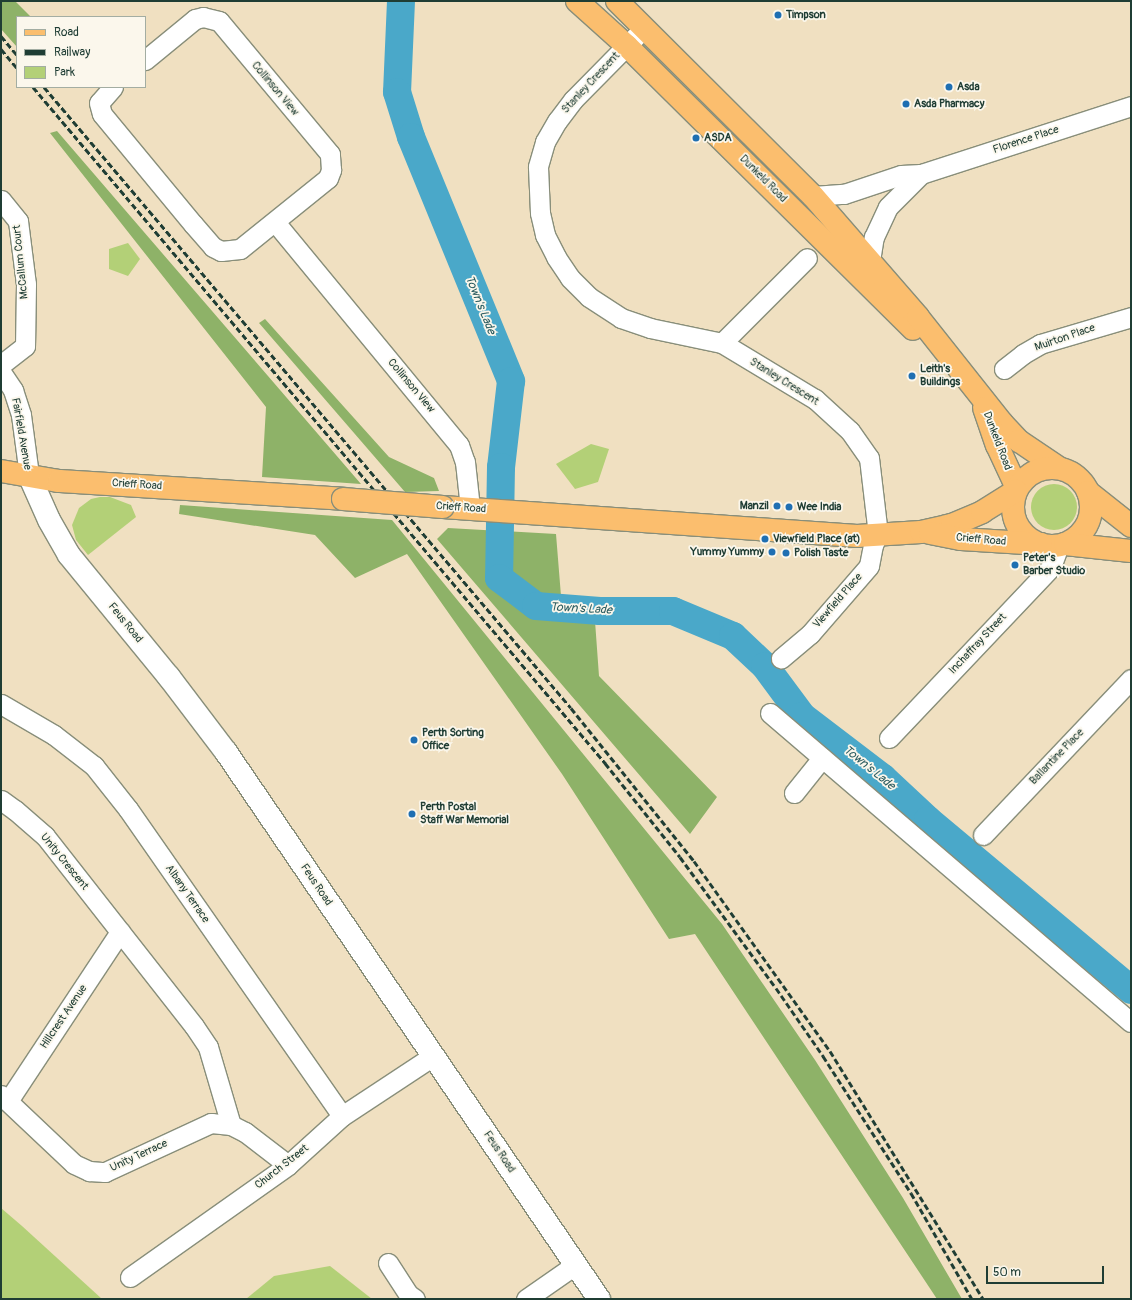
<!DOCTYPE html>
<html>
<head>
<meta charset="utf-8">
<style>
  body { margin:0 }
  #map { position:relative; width:1132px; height:1300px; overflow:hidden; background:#f0e0c1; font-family:Pangolin,sans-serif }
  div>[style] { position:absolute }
  .green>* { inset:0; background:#b3d077 }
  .round { border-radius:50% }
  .forest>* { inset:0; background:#8eb268 }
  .river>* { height:28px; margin:-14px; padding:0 14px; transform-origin:14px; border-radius:14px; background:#4aa8c9 }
  .roads { filter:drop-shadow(1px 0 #888e7a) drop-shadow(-1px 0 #888e7a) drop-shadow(0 1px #888e7a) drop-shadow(0 -1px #888e7a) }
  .minor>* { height:19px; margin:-9.5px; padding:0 9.5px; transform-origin:9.5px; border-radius:9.5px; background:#fff }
  .tertiary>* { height:22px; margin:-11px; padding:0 11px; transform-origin:11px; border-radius:11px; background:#fff }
  .primary>* { height:22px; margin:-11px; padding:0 11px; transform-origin:11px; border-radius:11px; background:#fbbe6e }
  .primary>.ring { margin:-11px; padding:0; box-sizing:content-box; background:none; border:22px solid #fbbe6e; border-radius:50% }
  .rail>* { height:3px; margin-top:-1.5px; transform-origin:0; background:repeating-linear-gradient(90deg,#1f3d34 0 6px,transparent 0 9px) }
  .bridges { filter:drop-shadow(1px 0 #888e7a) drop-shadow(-1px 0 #888e7a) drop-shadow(0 1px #888e7a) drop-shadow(0 -1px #888e7a) }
  .primary-bridge>* { height:22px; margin:-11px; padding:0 11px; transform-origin:11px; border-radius:11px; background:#fbbe6e }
  .dots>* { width:11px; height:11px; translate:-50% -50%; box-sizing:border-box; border:2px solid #fbf7ec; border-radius:50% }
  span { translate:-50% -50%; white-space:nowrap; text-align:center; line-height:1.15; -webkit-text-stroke:3.5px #fbf7ec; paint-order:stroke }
  .poi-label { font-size:11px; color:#1f3d34; font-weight:700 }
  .left { translate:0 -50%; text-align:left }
  .right { translate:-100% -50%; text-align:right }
  .street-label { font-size:11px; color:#1f3d34 }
  .water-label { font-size:12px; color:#2c5d61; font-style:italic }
  .frame { position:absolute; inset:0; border:2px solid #1f3d34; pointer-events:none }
  .legend { position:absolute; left:16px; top:16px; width:130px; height:72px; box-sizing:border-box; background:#fbf7ec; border:1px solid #a3ada2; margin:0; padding:5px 7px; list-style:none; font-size:12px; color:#1f3d34 }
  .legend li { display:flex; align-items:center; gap:8px; height:20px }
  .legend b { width:20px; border:1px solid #a3ada2 }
  .scale { position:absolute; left:986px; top:1266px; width:118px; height:18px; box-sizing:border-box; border:2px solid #1f3d34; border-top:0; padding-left:5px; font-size:12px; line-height:14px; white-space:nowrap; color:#1f3d34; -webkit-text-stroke:3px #fbf7ec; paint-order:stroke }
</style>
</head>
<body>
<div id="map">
  <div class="green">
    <div style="clip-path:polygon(128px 243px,140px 259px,128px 276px,109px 269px,109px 249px)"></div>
    <div style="clip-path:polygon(591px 444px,609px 449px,598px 482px,575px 489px,556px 464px)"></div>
    <div class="round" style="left:1031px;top:484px;width:46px;height:46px"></div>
    <div style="clip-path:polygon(100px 497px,110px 497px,131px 505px,136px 517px,88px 555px,76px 540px,72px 525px,79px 508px,91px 499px)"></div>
    <div style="clip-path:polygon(1px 1208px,22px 1226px,102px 1299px,1px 1299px)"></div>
    <div style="clip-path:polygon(330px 1266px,372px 1299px,246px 1299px,274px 1276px)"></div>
  </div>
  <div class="forest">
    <div style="clip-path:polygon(1px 1px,15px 1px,31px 17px,17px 17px,17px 47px,1px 29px)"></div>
    <div style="clip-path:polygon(57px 131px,361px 484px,262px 477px,266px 407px,50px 133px)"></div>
    <div style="clip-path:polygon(265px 319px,389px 457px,434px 478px,439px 491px,405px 492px,259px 323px)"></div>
    <div style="clip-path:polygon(180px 505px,392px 520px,722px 924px,815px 1060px,903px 1198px,962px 1299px,937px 1299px,695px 934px,669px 939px,562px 774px,407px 554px,355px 578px,315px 535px,179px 514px)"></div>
    <div style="clip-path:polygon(448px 528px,556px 534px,561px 596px,595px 621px,599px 676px,717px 797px,690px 834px,437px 539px)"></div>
  </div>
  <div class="river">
    <div style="left:401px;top:1px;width:91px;rotate:92.5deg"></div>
    <div style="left:397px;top:92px;width:47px;rotate:72.7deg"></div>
    <div style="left:411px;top:137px;width:264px;rotate:67.7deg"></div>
    <div style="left:511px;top:381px;width:87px;rotate:96.6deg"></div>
    <div style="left:501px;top:467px;width:111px;rotate:91deg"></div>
    <div style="left:499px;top:578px;width:46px;rotate:37.1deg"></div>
    <div style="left:536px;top:606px;width:64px;rotate:4.5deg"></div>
    <div style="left:600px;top:611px;width:73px"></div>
    <div style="left:673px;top:611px;width:65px;rotate:22.6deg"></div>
    <div style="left:733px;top:636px;width:44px;rotate:43.2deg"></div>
    <div style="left:765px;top:666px;width:62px;rotate:53.5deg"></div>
    <div style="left:802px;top:716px;width:102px;rotate:37.4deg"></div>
    <div style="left:883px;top:778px;width:62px;rotate:43deg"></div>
    <div style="left:928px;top:820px;width:265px;rotate:39.9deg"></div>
  </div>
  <div class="roads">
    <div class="minor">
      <div style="left:644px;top:28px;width:101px;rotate:134.6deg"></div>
      <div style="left:573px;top:100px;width:26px;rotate:127deg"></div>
      <div style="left:557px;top:121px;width:24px;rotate:120deg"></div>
      <div style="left:545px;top:142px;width:26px;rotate:106deg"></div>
      <div style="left:538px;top:167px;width:46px;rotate:87.5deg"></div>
      <div style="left:540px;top:213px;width:23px;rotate:77deg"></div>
      <div style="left:545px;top:235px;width:25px;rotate:63deg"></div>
      <div style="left:556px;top:257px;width:25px;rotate:56deg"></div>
      <div style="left:570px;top:278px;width:27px;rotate:45deg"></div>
      <div style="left:589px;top:297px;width:38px;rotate:33deg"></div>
      <div style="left:621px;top:318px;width:31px;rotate:19deg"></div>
      <div style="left:650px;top:328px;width:74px;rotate:11.8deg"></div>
      <div style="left:722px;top:343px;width:109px;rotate:31.1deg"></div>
      <div style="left:815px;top:399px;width:47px;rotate:42.4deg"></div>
      <div style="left:850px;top:431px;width:33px;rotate:55deg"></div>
      <div style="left:869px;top:458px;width:78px;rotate:83.3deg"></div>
      <div style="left:878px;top:535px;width:11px;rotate:117deg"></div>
      <div style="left:873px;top:545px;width:21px;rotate:101deg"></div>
      <div style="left:869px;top:566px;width:90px;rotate:130.9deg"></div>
      <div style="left:810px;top:634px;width:38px;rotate:140deg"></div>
      <div style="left:113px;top:87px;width:21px;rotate:131deg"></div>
      <div style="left:99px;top:103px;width:11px;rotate:75deg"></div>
      <div style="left:102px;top:114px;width:143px;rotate:50.4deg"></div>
      <div style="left:193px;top:224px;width:30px;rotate:49deg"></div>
      <div style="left:213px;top:247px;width:9px;rotate:27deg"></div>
      <div style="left:221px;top:251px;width:19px;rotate:-6deg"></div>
      <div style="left:240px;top:249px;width:113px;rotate:-38.9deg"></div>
      <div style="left:328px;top:178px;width:9px;rotate:-69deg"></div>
      <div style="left:331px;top:170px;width:16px;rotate:-94deg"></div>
      <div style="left:330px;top:154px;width:173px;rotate:-129.8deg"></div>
      <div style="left:219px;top:21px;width:16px;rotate:-166deg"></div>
      <div style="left:203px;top:17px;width:8px;rotate:166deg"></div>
      <div style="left:195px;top:19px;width:65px;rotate:140.6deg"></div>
      <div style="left:813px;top:196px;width:31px;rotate:-4deg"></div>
      <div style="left:844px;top:194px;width:60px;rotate:-18.4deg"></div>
      <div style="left:901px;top:175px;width:20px;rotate:-3deg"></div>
      <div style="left:921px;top:174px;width:221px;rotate:-17.9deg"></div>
      <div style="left:1px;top:200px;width:27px;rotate:51deg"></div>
      <div style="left:18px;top:221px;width:64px;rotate:82.8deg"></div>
      <div style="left:26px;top:284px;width:62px;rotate:90.9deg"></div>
      <div style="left:25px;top:346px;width:31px;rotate:142deg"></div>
      <div style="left:275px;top:222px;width:289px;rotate:50.5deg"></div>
      <div style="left:459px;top:445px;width:18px;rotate:71deg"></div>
      <div style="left:465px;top:462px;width:46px;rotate:83.8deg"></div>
      <div style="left:870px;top:261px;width:24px;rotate:-81deg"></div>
      <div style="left:874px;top:237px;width:33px;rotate:-65deg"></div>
      <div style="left:888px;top:207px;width:47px;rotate:-45deg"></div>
      <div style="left:722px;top:343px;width:120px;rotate:-45deg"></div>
      <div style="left:1004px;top:369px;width:24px;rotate:-38deg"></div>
      <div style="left:1023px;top:354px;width:20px;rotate:-30deg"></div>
      <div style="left:1040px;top:344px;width:95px;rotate:-16.5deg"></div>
      <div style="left:1px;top:372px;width:22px;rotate:56deg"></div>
      <div style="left:13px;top:390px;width:26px;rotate:72deg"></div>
      <div style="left:21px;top:415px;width:61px;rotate:82.4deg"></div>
      <div style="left:1px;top:704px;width:61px;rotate:30.3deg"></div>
      <div style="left:54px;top:735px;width:51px;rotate:37.8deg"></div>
      <div style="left:94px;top:766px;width:55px;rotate:51.7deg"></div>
      <div style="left:128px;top:809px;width:374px;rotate:55.1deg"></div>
      <div style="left:770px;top:713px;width:475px;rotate:40.6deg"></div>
      <div style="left:889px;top:738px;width:236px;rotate:-46.5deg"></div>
      <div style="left:1051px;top:567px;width:23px;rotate:-70deg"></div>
      <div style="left:794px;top:793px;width:45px;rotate:-51.3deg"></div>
      <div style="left:1px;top:800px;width:17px;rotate:36deg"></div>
      <div style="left:15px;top:810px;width:40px;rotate:41deg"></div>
      <div style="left:45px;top:836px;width:241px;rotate:51.9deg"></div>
      <div style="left:194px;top:1026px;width:25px;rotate:56deg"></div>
      <div style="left:208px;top:1047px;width:81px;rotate:73.6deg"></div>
      <div style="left:983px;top:835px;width:215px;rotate:-46.5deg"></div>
      <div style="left:1px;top:1095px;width:100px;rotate:43.4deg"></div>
      <div style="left:74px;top:1164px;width:17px;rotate:25deg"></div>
      <div style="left:89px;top:1171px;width:16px;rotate:4deg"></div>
      <div style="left:105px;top:1172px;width:117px;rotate:-24.8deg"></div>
      <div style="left:211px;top:1123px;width:20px;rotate:6deg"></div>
      <div style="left:231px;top:1125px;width:16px;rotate:27deg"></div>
      <div style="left:245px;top:1132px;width:54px;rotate:37.5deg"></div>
      <div style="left:8px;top:1101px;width:203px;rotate:-56.5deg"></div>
      <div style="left:388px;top:1263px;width:38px;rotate:57deg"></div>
      <div style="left:409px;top:1295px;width:7px;rotate:34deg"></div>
      <div style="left:130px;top:1277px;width:194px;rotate:-35.3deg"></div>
      <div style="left:288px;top:1165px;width:73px;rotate:-42.2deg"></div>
      <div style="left:342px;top:1116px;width:109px;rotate:-33.4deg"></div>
      <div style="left:526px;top:1299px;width:60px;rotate:-34.8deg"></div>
    </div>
    <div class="tertiary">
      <div style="left:29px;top:475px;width:49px;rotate:66deg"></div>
      <div style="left:49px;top:520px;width:40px;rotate:60.3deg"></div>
      <div style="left:69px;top:555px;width:158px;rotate:50.7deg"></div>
      <div style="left:169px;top:677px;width:94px;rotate:52.8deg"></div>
      <div style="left:226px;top:752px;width:662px;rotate:55.71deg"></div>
    </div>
    <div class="primary">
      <div style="left:577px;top:1px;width:67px;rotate:42deg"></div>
      <div style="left:627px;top:46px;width:402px;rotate:44.7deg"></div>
      <div style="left:617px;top:1px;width:276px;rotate:44.9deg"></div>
      <div style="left:813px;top:196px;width:160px;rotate:49deg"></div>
      <div style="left:918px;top:317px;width:135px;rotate:51.6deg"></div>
      <div style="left:1002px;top:423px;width:25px;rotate:47deg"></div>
      <div style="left:1019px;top:441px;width:48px;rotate:34deg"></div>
      <div style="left:984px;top:408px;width:39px;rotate:71deg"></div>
      <div style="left:997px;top:445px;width:47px;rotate:65.1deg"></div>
      <div class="ring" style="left:1013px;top:468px;width:56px;height:56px"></div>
      <div style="left:1px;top:471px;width:59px;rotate:9.8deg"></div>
      <div style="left:59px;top:481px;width:285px;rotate:3.6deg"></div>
      <div style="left:1088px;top:492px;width:55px;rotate:38.3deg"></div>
      <div style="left:443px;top:507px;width:415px;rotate:4deg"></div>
      <div style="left:857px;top:536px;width:64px;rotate:-3.6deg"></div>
      <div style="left:921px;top:532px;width:32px;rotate:-13deg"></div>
      <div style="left:952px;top:525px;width:33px;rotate:-23deg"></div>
      <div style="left:982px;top:512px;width:40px;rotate:-32deg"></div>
      <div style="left:930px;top:533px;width:32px;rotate:11deg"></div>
      <div style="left:961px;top:539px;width:80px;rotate:3.6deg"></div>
      <div style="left:1065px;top:544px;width:66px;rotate:6.1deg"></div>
    </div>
  </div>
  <div class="rail">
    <div style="left:1px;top:36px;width:25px;rotate:50deg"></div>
    <div style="left:1px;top:49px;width:25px;rotate:50deg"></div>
    <div style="left:33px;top:87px;width:886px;rotate:49.76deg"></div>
    <div style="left:605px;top:763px;width:120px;rotate:51.4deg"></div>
    <div style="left:680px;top:857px;width:162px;rotate:53.8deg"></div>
    <div style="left:776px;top:988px;width:83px;rotate:55.3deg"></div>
    <div style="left:823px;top:1056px;width:163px;rotate:57.3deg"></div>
    <div style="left:911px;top:1193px;width:122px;rotate:60.1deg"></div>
    <div style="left:44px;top:87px;width:814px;rotate:49.68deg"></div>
    <div style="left:571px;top:708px;width:196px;rotate:51.2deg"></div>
    <div style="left:694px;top:861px;width:234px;rotate:54.4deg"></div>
    <div style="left:830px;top:1051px;width:291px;rotate:58.3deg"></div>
  </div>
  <div class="bridges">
    <div class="primary-bridge">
      <div style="left:343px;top:499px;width:100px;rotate:4.6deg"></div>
    </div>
  </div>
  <div class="dots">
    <div style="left:778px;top:15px;background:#1f6fb2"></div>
    <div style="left:949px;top:87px;background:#1f6fb2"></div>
    <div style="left:906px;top:104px;background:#1f6fb2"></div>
    <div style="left:696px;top:138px;background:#1f6fb2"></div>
    <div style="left:912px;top:376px;background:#1f6fb2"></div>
    <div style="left:777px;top:506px;background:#1f6fb2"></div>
    <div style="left:789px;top:507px;background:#1f6fb2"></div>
    <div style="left:765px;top:539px;background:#1f6fb2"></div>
    <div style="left:772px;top:552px;background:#1f6fb2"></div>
    <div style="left:786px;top:553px;background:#1f6fb2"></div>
    <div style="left:1015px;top:565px;background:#1f6fb2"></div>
    <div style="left:414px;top:740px;background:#1f6fb2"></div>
    <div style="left:412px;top:814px;background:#1f6fb2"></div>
  </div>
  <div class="poi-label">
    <span class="left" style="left:786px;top:15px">Timpson</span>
    <span class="left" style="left:957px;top:87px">Asda</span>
    <span class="left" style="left:914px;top:104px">Asda Pharmacy</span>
    <span class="left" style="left:704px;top:138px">ASDA</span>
    <span class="left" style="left:920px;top:376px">Leith's<br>Buildings</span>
    <span class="right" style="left:769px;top:506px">Manzil</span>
    <span class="left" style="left:797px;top:507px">Wee India</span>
    <span class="left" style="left:773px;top:539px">Viewfield Place (at)</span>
    <span class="right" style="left:764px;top:552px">Yummy Yummy</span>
    <span class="left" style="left:794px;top:553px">Polish Taste</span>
    <span class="left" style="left:1023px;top:565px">Peter's<br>Barber Studio</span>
    <span class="left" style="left:422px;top:740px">Perth Sorting<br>Office</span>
    <span class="left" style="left:420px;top:814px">Perth Postal<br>Staff War Memorial</span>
  </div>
  <div class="street-label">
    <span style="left:591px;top:83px;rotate:-47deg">Stanley Crescent</span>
    <span style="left:275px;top:89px;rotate:50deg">Collinson View</span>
    <span style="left:1026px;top:140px;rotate:-18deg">Florence Place</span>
    <span style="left:763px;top:179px;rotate:45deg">Dunkeld Road</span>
    <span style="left:21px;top:262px;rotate:-96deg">McCallum Court</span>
    <span style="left:1065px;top:338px;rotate:-19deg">Muirton Place</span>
    <span style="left:784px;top:382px;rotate:32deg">Stanley Crescent</span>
    <span style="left:411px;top:386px;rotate:50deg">Collinson View</span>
    <span style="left:21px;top:434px;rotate:80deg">Fairfield Avenue</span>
    <span style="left:997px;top:441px;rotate:69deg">Dunkeld Road</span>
    <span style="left:137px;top:485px;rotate:4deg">Crieff Road</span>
    <span style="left:461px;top:508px;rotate:4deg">Crieff Road</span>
    <span style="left:981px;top:540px;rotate:5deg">Crieff Road</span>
    <span style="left:838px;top:601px;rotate:-49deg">Viewfield Place</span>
    <span style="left:125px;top:623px;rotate:51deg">Feus Road</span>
    <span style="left:978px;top:644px;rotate:-47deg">Inchaffray Street</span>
    <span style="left:1057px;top:757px;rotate:-46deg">Ballantine Place</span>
    <span style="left:64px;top:862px;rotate:51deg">Unity Crescent</span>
    <span style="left:316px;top:885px;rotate:56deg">Feus Road</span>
    <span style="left:187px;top:894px;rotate:55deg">Albany Terrace</span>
    <span style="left:64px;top:1017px;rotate:-56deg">Hillcrest Avenue</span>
    <span style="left:499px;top:1152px;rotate:56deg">Feus Road</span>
    <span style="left:139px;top:1156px;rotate:-25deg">Unity Terrace</span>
    <span style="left:282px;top:1167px;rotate:-38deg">Church Street</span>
  </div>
  <div class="water-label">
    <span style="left:480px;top:305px;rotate:68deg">Town's Lade</span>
    <span style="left:581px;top:609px;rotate:3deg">Town's Lade</span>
    <span style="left:869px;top:768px;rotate:39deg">Town's Lade</span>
  </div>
  <div class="frame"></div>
  <ul class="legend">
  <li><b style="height:5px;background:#fbbe6e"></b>Road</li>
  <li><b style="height:5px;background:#1f3d34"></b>Railway</li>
  <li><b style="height:11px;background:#b3d077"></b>Park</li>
  </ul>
  <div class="scale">50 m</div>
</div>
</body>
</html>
